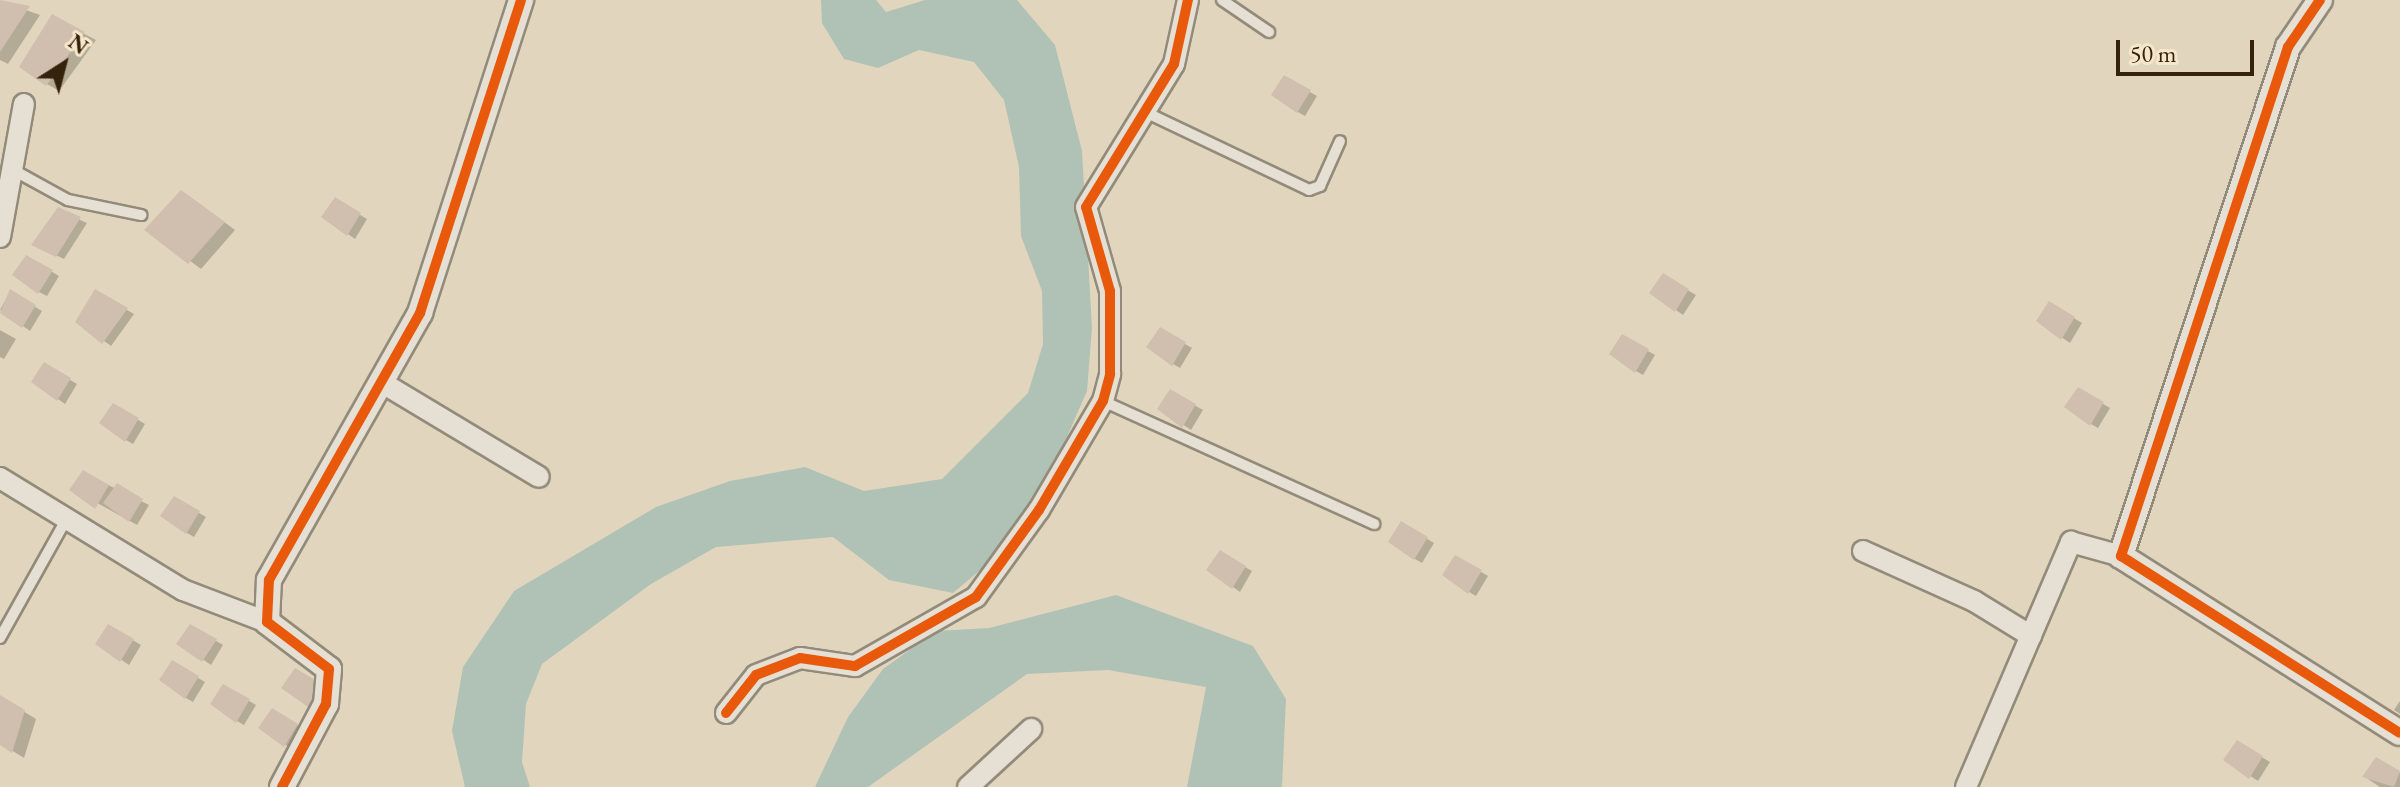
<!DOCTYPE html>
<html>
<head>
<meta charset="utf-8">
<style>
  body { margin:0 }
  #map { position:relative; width:2400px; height:787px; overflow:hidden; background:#e1d6bd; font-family:"EB Garamond",serif }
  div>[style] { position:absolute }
  .water>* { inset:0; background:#b0c2b5 }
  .shadow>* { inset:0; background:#0003 }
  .building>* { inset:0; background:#d0beae }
  .roads { filter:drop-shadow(2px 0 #938b7a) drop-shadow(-2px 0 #938b7a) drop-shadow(0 2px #938b7a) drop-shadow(0 -2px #938b7a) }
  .service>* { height:10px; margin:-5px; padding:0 5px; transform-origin:5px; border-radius:5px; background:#e6e0d4 }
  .minor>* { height:20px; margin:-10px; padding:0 10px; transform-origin:10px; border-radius:10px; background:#e6e0d4 }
  .tertiary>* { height:24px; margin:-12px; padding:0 12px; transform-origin:12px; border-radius:12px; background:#e6e0d4 }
  .cycleway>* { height:10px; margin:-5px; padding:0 5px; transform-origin:5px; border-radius:5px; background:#e8590c }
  span { translate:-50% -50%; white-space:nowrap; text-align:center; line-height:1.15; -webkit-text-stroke:6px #f5e8ca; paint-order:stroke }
  .north { position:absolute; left:24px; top:24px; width:80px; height:80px; -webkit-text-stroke:6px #f5e8ca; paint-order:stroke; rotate:36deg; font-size:22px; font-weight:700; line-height:32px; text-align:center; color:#36210c }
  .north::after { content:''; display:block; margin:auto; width:28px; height:36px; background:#36210c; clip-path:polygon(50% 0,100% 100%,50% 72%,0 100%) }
  .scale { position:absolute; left:2116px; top:40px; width:138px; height:36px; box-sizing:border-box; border:4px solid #36210c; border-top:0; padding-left:10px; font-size:24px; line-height:28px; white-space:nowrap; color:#36210c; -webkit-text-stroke:6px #f5e8ca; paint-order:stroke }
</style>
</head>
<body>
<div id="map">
  <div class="water">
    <div style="clip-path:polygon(821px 0,876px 0,886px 12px,925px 0,1017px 0,1055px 45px,1082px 151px,1092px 328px,1087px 391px,1053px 469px,985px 566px,953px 593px,889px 580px,833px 537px,716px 547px,651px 584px,542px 664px,526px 704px,522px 762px,530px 787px,465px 787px,452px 731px,463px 667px,514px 591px,656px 507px,730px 481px,805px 467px,864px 491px,942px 479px,1028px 393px,1043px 344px,1042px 291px,1021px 236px,1019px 167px,1004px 100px,974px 62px,919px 50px,878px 68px,844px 59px,822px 23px)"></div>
    <div style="clip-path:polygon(1116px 595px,1253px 646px,1286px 699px,1282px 787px,1187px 787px,1206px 687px,1108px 670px,1027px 674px,868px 787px,815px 787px,848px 717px,883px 669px,936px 631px,989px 628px)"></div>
  </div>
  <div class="shadow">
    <div style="clip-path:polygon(0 1px,40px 15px,8px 64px,0 60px)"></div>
    <div style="clip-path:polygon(52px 17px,96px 40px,59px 91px,47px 84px)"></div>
    <div style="clip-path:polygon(1285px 78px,1317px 96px,1305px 116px,1298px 112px)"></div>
    <div style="clip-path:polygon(193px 199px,235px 230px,201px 269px,147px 229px)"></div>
    <div style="clip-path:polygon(335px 200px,367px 219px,355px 239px,324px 217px)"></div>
    <div style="clip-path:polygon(58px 210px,87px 223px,64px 259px,41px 248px)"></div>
    <div style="clip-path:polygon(27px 257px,59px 276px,47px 296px,39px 292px)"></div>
    <div style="clip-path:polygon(1663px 276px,1696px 295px,1683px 315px,1676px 310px)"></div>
    <div style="clip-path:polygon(10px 292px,42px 311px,30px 331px,0 310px)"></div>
    <div style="clip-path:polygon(96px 292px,134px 314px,111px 346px,78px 322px)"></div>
    <div style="clip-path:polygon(2050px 304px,2082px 323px,2070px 343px,2038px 321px)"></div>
    <div style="clip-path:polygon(0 330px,16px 339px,4px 359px,0 357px)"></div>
    <div style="clip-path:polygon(1160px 330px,1192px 348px,1180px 368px,1173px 364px)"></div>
    <div style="clip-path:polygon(1623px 337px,1655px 355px,1643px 375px,1636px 371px)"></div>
    <div style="clip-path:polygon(45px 365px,77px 384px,65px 404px,58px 399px)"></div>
    <div style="clip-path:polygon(2078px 389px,2110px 408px,2098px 428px,2091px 424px)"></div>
    <div style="clip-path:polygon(1171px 392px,1203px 410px,1191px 430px,1159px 408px)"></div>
    <div style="clip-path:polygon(113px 405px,145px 424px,133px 444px,126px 440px)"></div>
    <div style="clip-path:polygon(84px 473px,149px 505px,137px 525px,72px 489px)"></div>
    <div style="clip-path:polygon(174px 498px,206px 517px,194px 537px,187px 533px)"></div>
    <div style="clip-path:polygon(1402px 524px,1434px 543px,1422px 563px,1415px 559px)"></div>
    <div style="clip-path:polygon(1220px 553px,1252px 571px,1240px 592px,1209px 570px)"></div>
    <div style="clip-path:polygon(1456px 557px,1488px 576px,1476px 596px,1469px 592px)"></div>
    <div style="clip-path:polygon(109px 626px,141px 645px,129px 665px,97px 643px)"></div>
    <div style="clip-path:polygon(191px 626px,223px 645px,211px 665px,179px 643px)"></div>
    <div style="clip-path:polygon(173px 663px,205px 682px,193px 702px,186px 698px)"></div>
    <div style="clip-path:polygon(224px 686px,256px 705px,244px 725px,237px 721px)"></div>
    <div style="clip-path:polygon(0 697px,36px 719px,24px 758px,0 743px)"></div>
    <div style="clip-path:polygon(2400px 701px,2400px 714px,2394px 710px)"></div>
    <div style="clip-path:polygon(272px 711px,305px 730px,293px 750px,261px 728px)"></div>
    <div style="clip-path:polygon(2238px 743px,2270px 762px,2258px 781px,2226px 760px)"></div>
    <div style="clip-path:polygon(2377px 760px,2400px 773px,2400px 787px,2380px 787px,2365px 777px)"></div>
  </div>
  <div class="building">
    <div style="clip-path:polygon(0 0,30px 6px,0 52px)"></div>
    <div style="clip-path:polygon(52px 14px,85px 32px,46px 86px,19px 67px)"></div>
    <div style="clip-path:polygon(1284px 75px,1311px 90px,1297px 113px,1271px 95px)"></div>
    <div style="clip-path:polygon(181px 190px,225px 222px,188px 264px,144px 230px)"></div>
    <div style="clip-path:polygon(335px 197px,361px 213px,347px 236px,321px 217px)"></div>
    <div style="clip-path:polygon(58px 207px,81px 217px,56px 257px,31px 245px)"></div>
    <div style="clip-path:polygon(26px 255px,53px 270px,38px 294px,12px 275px)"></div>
    <div style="clip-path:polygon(1663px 273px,1689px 289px,1675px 312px,1649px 293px)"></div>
    <div style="clip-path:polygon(10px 289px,36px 305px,22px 328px,0 313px)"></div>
    <div style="clip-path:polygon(95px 289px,128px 308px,102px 344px,75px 322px)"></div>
    <div style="clip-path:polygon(2049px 301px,2075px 317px,2061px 340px,2036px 321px)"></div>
    <div style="clip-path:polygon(1160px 327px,1186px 342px,1172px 366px,1146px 347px)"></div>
    <div style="clip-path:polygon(1622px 334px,1649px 349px,1635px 373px,1609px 354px)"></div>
    <div style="clip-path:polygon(44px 362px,71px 378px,57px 401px,31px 382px)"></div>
    <div style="clip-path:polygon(2078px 387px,2104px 402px,2090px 426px,2064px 407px)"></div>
    <div style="clip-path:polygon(1170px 389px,1196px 404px,1182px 428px,1157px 409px)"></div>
    <div style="clip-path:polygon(113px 403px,139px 418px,125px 442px,99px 423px)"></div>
    <div style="clip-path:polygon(83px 470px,109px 485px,95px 509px,69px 490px)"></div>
    <div style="clip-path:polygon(117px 483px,143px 499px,129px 522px,103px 503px)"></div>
    <div style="clip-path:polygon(174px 496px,200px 511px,186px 534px,160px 516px)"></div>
    <div style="clip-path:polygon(1401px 521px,1428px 537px,1414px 560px,1388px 542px)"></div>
    <div style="clip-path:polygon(1220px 550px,1246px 566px,1232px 589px,1206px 570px)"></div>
    <div style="clip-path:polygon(1455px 555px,1482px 570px,1468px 594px,1442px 575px)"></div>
    <div style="clip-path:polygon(108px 624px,134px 639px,120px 662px,95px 644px)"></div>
    <div style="clip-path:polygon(190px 624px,217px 639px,202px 662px,176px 644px)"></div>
    <div style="clip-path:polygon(172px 660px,199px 676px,185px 699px,159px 680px)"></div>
    <div style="clip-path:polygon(295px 668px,322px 684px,308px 707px,281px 688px)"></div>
    <div style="clip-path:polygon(223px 684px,250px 699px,236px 723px,210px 704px)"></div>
    <div style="clip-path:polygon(0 695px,25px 710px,12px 753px,0 745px)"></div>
    <div style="clip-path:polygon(272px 708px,298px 724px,284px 747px,258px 728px)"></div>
    <div style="clip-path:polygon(2237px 740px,2263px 756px,2249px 779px,2223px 760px)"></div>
    <div style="clip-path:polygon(2376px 757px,2400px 771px,2394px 787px,2362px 777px)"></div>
  </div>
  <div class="roads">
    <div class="service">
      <div style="left:1222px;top:0;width:57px;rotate:34.2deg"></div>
      <div style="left:1143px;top:111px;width:184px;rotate:25.4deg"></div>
      <div style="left:1309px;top:190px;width:12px;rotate:-20deg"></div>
      <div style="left:1320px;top:186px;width:49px;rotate:-66deg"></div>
      <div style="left:15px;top:171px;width:60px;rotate:28.7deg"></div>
      <div style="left:68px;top:200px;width:75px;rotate:11.6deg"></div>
      <div style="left:1103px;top:401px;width:298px;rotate:24.4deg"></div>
      <div style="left:0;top:638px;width:137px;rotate:-60.8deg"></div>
    </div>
    <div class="minor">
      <div style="left:0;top:237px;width:135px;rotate:-79.8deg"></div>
      <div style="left:381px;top:382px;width:184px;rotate:31deg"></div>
      <div style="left:0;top:478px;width:215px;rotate:31.5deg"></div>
      <div style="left:183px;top:590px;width:90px;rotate:20.9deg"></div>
      <div style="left:1863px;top:551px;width:122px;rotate:24.2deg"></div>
      <div style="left:1974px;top:601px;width:67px;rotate:31.6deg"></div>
      <div style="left:726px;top:713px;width:48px;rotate:-51.7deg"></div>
      <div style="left:756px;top:675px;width:47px;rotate:-21.1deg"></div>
      <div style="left:800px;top:658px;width:56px;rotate:8.3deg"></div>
      <div style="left:855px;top:666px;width:139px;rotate:-29.7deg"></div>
      <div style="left:976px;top:597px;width:107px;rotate:-54.1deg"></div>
      <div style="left:1039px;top:510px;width:126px;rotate:-59.6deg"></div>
      <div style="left:1103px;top:401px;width:28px;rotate:-75deg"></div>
      <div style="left:1110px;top:374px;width:83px;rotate:-90deg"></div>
      <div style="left:1110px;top:291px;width:87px;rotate:-105.9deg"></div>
      <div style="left:1086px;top:207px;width:168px;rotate:-58.4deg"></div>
      <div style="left:1174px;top:64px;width:66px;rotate:-77.7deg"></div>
      <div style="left:968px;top:787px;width:86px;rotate:-42.6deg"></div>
      <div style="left:1966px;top:787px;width:267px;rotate:-66.8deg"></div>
      <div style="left:2071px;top:542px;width:52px;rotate:15.6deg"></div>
    </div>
    <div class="tertiary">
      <div style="left:2320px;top:0;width:57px;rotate:124.2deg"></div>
      <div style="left:2288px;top:47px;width:536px;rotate:108.16deg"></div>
      <div style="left:2121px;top:556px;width:330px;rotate:32.4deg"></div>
      <div style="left:282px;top:787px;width:94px;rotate:-62.1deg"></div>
      <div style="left:326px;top:704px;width:35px;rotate:-85deg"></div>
      <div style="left:329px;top:669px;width:78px;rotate:-142.8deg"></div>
      <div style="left:267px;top:622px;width:42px;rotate:-87.3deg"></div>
      <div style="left:269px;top:580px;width:307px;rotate:-60.5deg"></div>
      <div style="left:420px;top:313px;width:329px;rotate:-72.1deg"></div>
    </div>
  </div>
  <div class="cycleway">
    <div style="left:2320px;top:0;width:57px;rotate:124.2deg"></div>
    <div style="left:2288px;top:47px;width:536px;rotate:108.16deg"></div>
    <div style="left:2121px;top:556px;width:330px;rotate:32.4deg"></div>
    <div style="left:726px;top:713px;width:48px;rotate:-51.7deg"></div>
    <div style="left:756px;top:675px;width:47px;rotate:-21.1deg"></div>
    <div style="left:800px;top:658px;width:56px;rotate:8.3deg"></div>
    <div style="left:855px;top:666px;width:139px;rotate:-29.7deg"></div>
    <div style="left:976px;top:597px;width:107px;rotate:-54.1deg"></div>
    <div style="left:1039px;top:510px;width:126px;rotate:-59.6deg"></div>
    <div style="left:1103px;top:401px;width:28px;rotate:-75deg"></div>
    <div style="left:1110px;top:374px;width:83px;rotate:-90deg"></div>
    <div style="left:1110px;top:291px;width:87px;rotate:-105.9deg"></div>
    <div style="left:1086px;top:207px;width:168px;rotate:-58.4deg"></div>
    <div style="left:1174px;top:64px;width:66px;rotate:-77.7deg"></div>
    <div style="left:282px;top:787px;width:94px;rotate:-62.1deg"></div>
    <div style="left:326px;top:704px;width:35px;rotate:-85deg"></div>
    <div style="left:329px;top:669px;width:78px;rotate:-142.8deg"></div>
    <div style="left:267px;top:622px;width:42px;rotate:-87.3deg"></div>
    <div style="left:269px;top:580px;width:307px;rotate:-60.5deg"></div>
    <div style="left:420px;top:313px;width:329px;rotate:-72.1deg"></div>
  </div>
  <div class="north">N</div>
  <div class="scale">50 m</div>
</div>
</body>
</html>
